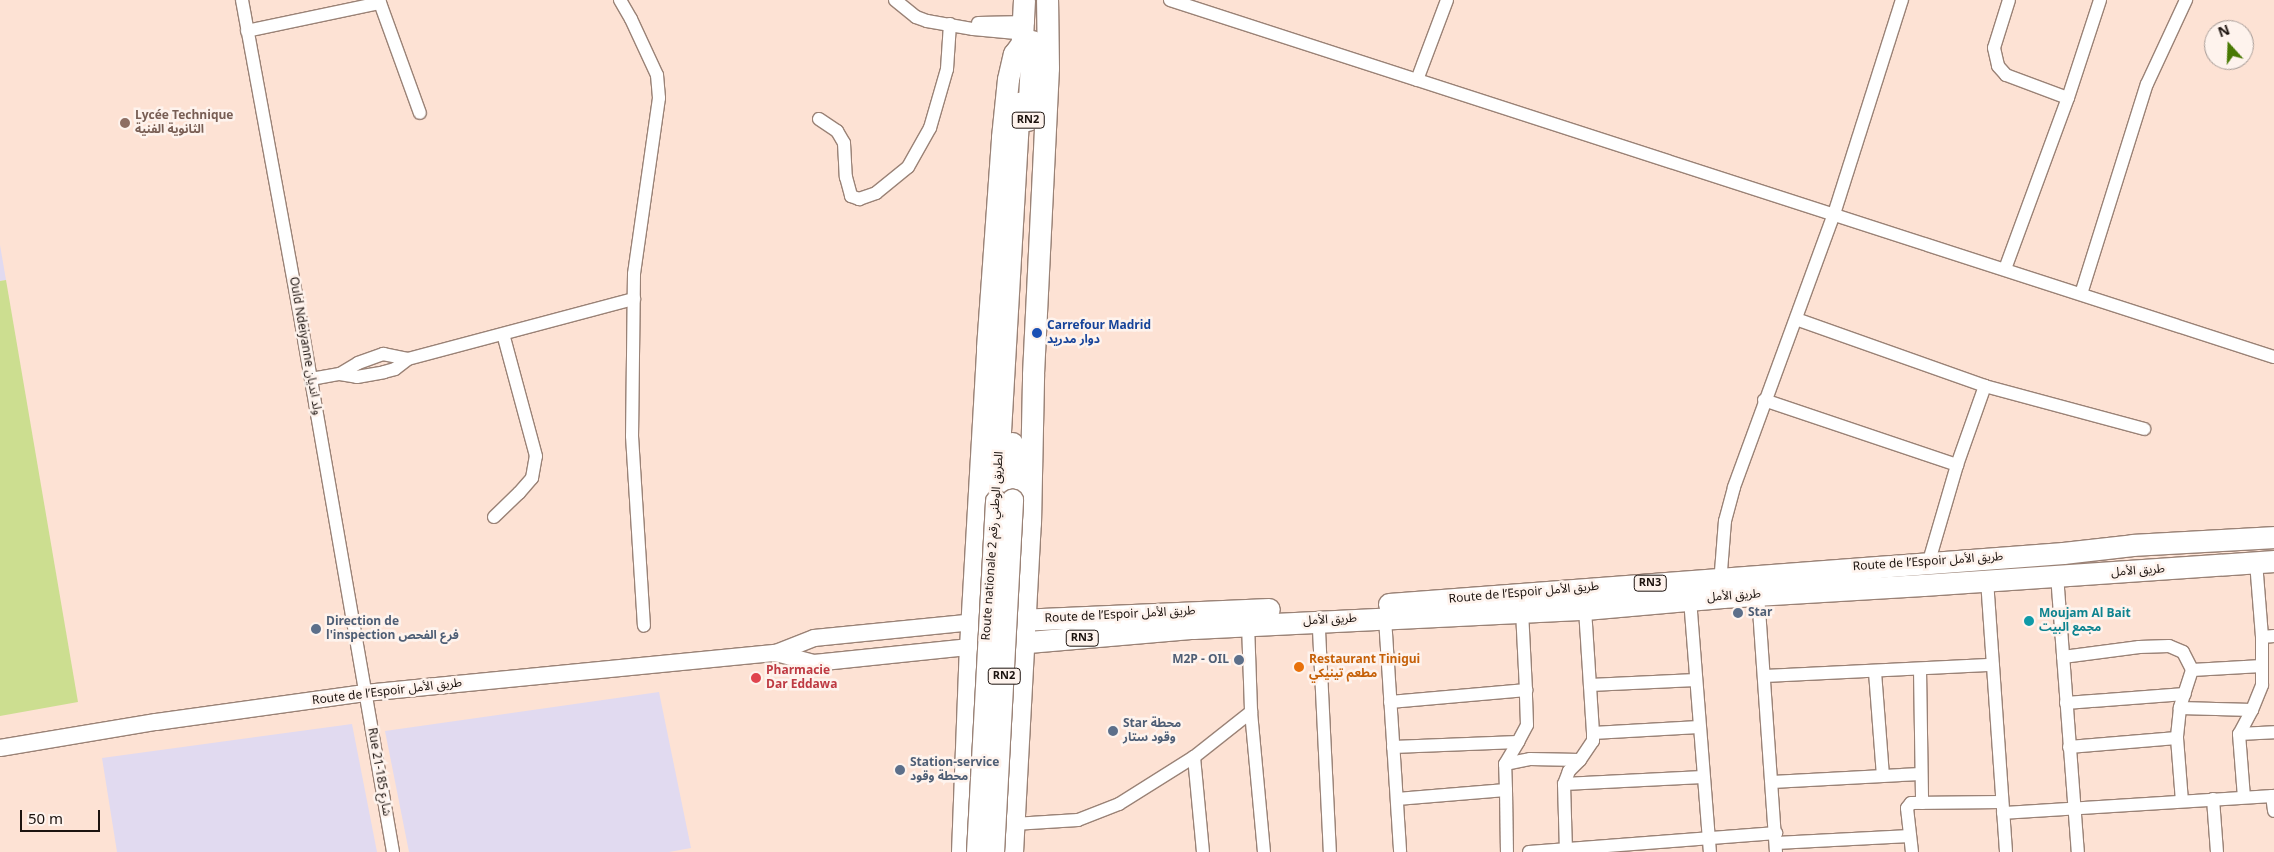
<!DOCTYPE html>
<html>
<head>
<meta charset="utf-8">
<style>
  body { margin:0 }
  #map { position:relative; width:2274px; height:852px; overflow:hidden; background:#fde2d4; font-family:Georgia,"Noto Sans Arabic",serif }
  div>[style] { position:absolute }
  .commercial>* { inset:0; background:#e1daf0 }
  .green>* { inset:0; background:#ccde90 }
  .roads { filter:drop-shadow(1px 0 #9a8276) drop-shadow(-1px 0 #9a8276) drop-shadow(0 1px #9a8276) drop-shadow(0 -1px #9a8276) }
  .minor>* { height:12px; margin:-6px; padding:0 6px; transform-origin:6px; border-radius:6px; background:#fff }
  .tertiary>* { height:16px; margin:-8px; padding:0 8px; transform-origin:8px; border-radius:8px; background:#fff }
  .trunk>* { height:21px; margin:-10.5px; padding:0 10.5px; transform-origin:10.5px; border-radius:10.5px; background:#fff }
  .bridges { filter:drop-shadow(1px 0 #9a8276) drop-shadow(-1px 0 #9a8276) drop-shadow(0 1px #9a8276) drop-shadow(0 -1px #9a8276) }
  .trunk-bridge>* { height:21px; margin:-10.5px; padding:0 10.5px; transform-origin:10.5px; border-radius:10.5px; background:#fff }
  .dots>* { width:14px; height:14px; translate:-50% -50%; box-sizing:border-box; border:2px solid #fef3ed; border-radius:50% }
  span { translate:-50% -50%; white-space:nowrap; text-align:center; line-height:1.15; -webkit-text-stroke:5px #fef3ed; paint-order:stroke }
  .shield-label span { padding:1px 4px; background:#fef3ed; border:1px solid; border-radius:4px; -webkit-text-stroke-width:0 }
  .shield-label { font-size:11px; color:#1c130f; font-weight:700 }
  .education-label { font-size:12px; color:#785e54; font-weight:700 }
  .left { translate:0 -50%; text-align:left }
  .transit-label { font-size:12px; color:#164399; font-weight:700 }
  .street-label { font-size:12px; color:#1c130f }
  .service-label { font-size:12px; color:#4e5e75; font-weight:700 }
  .right { translate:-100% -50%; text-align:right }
  .culture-label { font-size:12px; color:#0d838f; font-weight:700 }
  .food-label { font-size:12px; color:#c56008; font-weight:700 }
  .health-label { font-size:12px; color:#be3a42; font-weight:700 }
  .north { position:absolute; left:2204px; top:20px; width:50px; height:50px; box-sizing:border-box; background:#fef3ed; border:1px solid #a49994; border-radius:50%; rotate:340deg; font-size:14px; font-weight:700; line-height:20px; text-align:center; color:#1c130f }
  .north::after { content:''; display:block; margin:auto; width:18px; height:22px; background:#487902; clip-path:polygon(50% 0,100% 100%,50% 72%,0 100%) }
  .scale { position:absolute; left:20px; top:810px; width:80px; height:22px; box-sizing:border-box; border:2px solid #1c130f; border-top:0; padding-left:6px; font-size:15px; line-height:18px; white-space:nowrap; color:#1c130f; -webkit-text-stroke:4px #fef3ed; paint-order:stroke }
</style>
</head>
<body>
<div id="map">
  <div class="commercial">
    <div style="clip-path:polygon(0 245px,6px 280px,0 281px)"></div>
    <div style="clip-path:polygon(659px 692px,691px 848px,669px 852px,409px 852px,385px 731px)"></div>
    <div style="clip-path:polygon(352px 724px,377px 852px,117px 852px,102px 758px)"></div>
  </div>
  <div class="green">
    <div style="clip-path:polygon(6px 280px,78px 702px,0 716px,0 281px)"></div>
  </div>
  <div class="roads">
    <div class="minor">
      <div style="left:242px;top:0;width:327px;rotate:79.6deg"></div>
      <div style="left:301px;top:322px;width:538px;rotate:80.15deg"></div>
      <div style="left:379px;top:0;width:120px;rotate:70.1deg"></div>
      <div style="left:620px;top:0;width:22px;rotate:60deg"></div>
      <div style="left:631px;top:19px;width:62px;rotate:65.1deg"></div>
      <div style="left:657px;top:75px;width:23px;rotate:85deg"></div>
      <div style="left:659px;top:98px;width:178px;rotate:98.1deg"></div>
      <div style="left:634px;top:274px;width:162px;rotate:90.7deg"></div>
      <div style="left:632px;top:436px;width:190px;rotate:86.4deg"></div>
      <div style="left:895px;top:0;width:27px;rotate:39deg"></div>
      <div style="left:916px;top:17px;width:12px;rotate:20deg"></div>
      <div style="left:927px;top:21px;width:47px;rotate:9.9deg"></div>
      <div style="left:973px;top:29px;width:54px;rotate:5.3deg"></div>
      <div style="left:1170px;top:0;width:1160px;rotate:17.92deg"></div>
      <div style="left:2009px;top:0;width:50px;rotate:107.4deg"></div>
      <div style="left:1994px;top:48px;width:18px;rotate:77deg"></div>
      <div style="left:1998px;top:66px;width:12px;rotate:48deg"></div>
      <div style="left:2006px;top:75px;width:66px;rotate:20.4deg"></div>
      <div style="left:978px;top:23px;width:50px;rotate:-1.1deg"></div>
      <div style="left:247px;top:31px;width:136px;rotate:-11.9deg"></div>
      <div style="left:1417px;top:80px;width:85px;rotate:-69.4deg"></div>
      <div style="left:819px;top:119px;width:22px;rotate:34deg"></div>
      <div style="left:837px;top:131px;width:14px;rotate:60deg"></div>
      <div style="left:844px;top:143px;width:34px;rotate:87deg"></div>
      <div style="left:846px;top:177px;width:20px;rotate:75deg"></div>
      <div style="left:851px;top:196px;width:9px;rotate:21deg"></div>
      <div style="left:859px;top:199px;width:18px;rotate:-19deg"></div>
      <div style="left:876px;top:193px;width:41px;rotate:-39.1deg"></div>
      <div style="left:908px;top:167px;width:45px;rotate:-60.6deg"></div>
      <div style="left:930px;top:128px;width:61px;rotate:-73.9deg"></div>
      <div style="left:947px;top:69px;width:45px;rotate:-86.2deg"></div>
      <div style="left:2005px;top:269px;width:182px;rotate:-69.8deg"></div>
      <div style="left:2068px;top:98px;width:103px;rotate:-71.9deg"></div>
      <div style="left:2081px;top:294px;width:220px;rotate:-72.6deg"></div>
      <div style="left:2147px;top:84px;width:93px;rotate:-65.1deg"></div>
      <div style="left:1796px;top:319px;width:201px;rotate:19.5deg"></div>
      <div style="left:1985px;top:386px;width:165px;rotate:15.1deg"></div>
      <div style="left:340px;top:374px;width:21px;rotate:-31deg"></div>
      <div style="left:358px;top:363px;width:27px;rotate:-20deg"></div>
      <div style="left:383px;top:354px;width:25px;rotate:11deg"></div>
      <div style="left:311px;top:379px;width:29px;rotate:-10deg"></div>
      <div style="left:340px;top:374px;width:17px;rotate:10deg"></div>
      <div style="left:357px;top:377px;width:27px;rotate:-10deg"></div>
      <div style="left:384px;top:372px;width:11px;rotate:-15deg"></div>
      <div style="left:395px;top:369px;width:16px;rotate:-38deg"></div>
      <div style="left:408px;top:359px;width:234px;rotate:-14.9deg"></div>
      <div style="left:1764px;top:400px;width:204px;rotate:18.6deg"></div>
      <div style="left:494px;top:517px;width:35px;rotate:-44deg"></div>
      <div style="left:519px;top:493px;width:20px;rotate:-49deg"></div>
      <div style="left:532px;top:478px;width:22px;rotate:-80deg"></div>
      <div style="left:536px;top:456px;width:126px;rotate:-105.1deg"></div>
      <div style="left:1929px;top:561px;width:100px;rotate:-73.7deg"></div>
      <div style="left:1957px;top:465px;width:84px;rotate:-70.5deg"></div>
      <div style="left:2256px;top:562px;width:75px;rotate:85.4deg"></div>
      <div style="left:2057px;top:575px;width:278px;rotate:85.7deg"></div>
      <div style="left:1987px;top:580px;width:273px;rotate:86deg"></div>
      <div style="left:1720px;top:584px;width:63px;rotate:-85.5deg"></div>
      <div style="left:1725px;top:521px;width:35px;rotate:-75deg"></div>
      <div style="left:1734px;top:487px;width:291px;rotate:-69.9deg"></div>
      <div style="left:1834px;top:214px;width:225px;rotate:-72.4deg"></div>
      <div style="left:1758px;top:595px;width:258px;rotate:86deg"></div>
      <div style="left:1690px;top:599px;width:254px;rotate:85.5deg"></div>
      <div style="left:1585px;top:609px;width:124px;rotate:86.3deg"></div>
      <div style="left:1385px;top:618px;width:234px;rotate:86.3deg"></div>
      <div style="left:1320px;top:621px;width:9px;rotate:96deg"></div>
      <div style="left:1319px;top:630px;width:222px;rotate:87.2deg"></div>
      <div style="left:1248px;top:624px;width:88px;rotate:88deg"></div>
      <div style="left:1251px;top:712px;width:141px;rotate:84.7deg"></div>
      <div style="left:2063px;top:657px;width:77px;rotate:-7.5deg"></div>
      <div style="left:2139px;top:647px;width:30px;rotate:-2deg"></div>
      <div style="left:2169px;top:646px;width:15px;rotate:23deg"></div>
      <div style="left:2183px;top:652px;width:20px;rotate:63deg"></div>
      <div style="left:2192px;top:670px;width:40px;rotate:108deg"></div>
      <div style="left:2180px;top:708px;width:30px;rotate:96deg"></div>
      <div style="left:2177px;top:738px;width:63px;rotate:85.5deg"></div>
      <div style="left:1920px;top:669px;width:134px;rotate:89.1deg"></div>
      <div style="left:2192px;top:670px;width:70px;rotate:-3.3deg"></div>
      <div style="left:1875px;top:672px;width:104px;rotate:85.6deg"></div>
      <div style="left:1765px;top:676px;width:228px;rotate:-2.8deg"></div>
      <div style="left:1590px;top:685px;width:106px;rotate:-2.7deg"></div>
      <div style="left:1390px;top:702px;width:137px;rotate:-5deg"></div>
      <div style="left:1526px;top:690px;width:78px;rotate:-92.9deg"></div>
      <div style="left:2066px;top:703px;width:119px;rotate:-4.3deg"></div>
      <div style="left:2180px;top:708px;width:72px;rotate:1.6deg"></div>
      <div style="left:2252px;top:710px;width:27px;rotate:118deg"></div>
      <div style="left:2239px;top:734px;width:63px;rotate:85.5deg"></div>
      <div style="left:2252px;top:710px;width:27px;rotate:-68deg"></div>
      <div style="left:2262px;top:685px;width:48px;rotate:-90deg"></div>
      <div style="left:2262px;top:637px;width:12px;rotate:-5deg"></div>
      <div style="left:2239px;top:734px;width:35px;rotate:-3deg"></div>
      <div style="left:1393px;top:747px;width:125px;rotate:-2.3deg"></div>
      <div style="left:1518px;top:742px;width:19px;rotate:-62deg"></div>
      <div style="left:1527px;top:725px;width:35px;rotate:-92deg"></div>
      <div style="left:2069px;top:747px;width:108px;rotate:-4.8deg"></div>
      <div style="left:1194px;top:757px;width:95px;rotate:84.6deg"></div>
      <div style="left:1580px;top:760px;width:23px;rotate:-56deg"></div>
      <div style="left:1593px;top:741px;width:8px;rotate:-90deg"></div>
      <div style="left:1593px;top:733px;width:106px;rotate:-3.2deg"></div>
      <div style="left:1505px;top:764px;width:25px;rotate:-11deg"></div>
      <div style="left:1530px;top:759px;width:50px;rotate:1.1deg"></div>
      <div style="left:1580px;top:760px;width:16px;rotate:135deg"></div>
      <div style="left:1569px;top:771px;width:14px;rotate:111deg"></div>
      <div style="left:1564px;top:784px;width:66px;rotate:88.3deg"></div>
      <div style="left:1772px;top:782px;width:149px;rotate:-3.1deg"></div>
      <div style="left:1564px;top:784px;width:139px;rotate:-2.9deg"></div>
      <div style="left:1506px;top:790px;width:26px;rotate:-92deg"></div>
      <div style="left:1505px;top:764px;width:26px;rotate:-59deg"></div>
      <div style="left:2272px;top:796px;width:15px;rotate:82deg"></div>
      <div style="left:1397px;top:799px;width:109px;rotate:-4.7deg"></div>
      <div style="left:1506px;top:790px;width:62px;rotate:89.1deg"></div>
      <div style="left:2213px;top:799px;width:53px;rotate:85.7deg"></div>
      <div style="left:2003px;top:813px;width:272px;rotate:-3.6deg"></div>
      <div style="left:1014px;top:824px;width:64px;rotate:-3.6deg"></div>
      <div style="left:1078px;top:820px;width:44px;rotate:-21.3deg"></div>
      <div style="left:1119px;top:804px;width:89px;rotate:-32.1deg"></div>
      <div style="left:1194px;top:757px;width:73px;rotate:-38.3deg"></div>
      <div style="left:1776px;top:843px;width:134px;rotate:-3deg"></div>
      <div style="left:1529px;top:852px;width:248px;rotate:-4.4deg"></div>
      <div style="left:1912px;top:852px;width:44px;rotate:-96.5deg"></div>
      <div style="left:1907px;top:808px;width:6px;rotate:-51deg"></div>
      <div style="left:1911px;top:803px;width:91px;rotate:-0.6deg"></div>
    </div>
    <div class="tertiary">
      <div style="left:776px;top:653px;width:39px;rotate:15deg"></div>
      <div style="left:814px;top:663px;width:157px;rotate:-5.9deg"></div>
      <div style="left:0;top:748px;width:158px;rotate:-9.5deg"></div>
      <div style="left:156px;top:722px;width:211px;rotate:-7.9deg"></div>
      <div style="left:365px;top:693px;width:413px;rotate:-5.6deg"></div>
      <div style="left:776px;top:653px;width:41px;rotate:-21.5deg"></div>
      <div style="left:814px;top:638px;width:160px;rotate:-5.7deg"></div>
    </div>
    <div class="trunk">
      <div style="left:1021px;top:57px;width:57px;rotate:-87deg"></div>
      <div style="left:1028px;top:120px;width:79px;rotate:-87.1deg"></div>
      <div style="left:1012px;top:443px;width:57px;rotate:90deg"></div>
      <div style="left:996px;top:501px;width:399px;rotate:-86.7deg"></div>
      <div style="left:1389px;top:604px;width:676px;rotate:-4.33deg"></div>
      <div style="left:2063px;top:553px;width:70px;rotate:-6.5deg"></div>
      <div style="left:2133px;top:545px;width:141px;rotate:-3.2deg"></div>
      <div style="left:973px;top:622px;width:296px;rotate:-2.5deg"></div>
      <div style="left:970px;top:647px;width:224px;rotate:-4.9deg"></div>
      <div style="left:1193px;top:628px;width:392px;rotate:-2.8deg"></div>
      <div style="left:1585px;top:609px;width:138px;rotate:-5deg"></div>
      <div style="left:1722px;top:597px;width:201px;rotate:-3.4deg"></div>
      <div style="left:1923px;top:585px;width:352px;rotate:-3.9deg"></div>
      <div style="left:962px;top:852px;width:205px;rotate:-87.8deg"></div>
      <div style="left:970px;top:647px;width:299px;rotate:-86.7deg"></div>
      <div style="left:987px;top:348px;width:212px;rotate:-85.9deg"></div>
      <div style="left:1002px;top:137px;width:58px;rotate:-84.1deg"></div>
      <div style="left:1008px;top:79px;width:26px;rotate:-77deg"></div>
      <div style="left:1014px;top:54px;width:14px;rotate:-54deg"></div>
      <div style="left:1012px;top:852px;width:329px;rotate:-86.9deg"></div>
      <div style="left:1030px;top:523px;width:149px;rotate:-88.8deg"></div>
      <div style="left:1033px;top:374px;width:306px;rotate:-87.2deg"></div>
      <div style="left:1048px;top:68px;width:68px;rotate:-90.8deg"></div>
    </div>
  </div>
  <div class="bridges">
    <div class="trunk-bridge">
      <div style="left:977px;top:852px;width:352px;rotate:-86.9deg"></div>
      <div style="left:993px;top:852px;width:353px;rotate:-86.9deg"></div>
    </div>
  </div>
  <div class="dots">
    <div style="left:125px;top:123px;background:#8d6e63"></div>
    <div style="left:1037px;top:333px;background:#1a4fb4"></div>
    <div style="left:1738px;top:613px;background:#5c6f8a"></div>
    <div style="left:2029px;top:621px;background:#0f9aa8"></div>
    <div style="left:316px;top:629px;background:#5c6f8a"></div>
    <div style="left:1239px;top:660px;background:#5c6f8a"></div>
    <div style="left:1299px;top:667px;background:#e8710a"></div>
    <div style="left:756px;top:678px;background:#e0444e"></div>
    <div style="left:1113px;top:731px;background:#5c6f8a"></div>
    <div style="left:900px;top:770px;background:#5c6f8a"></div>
  </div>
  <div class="shield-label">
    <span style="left:1028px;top:120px">RN2</span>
    <span style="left:1650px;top:583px">RN3</span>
    <span style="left:1082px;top:638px">RN3</span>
    <span style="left:1004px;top:676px">RN2</span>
  </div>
  <div class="education-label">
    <span class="left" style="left:135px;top:123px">Lycée Technique<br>الثانوية الفنية</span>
  </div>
  <div class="transit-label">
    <span class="left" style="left:1047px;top:333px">Carrefour Madrid<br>دوار مدريد</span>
  </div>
  <div class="street-label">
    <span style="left:305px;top:346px;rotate:80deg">Ould Ndeiyanne ولد انديان</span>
    <span style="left:993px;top:546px;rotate:-86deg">Route nationale الطريق الوطني رقم 2</span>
    <span style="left:1928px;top:562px;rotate:-4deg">Route de l’Espoir طريق الأمل</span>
    <span style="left:2138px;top:571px;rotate:-4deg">طريق الأمل</span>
    <span style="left:1524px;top:593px;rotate:-5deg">Route de l’Espoir طريق الأمل</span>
    <span style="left:1734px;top:596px;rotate:-4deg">طريق الأمل</span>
    <span style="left:1120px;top:615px;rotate:-3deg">Route de l’Espoir طريق الأمل</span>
    <span style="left:1330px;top:620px;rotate:-3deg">طريق الأمل</span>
    <span style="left:387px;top:692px;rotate:-7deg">Route de l’Espoir طريق الأمل</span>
    <span style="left:379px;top:772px;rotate:80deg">Rue 21-185 شارع</span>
  </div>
  <div class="service-label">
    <span class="left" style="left:1748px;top:613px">Star</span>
    <span class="left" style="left:326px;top:629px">Direction de<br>l'inspection فرع الفحص</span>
    <span class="right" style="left:1229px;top:660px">M2P - OIL</span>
    <span class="left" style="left:1123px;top:731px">Star محطة<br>وقود ستار</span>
    <span class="left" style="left:910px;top:770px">Station-service<br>محطة وقود</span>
  </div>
  <div class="culture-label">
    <span class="left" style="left:2039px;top:621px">Moujam Al Bait<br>مجمع البيت</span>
  </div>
  <div class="food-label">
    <span class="left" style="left:1309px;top:667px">Restaurant Tinigui<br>مطعم تينيكي</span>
  </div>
  <div class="health-label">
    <span class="left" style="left:766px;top:678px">Pharmacie<br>Dar Eddawa</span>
  </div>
  <div class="north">N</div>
  <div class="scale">50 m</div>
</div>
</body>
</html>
